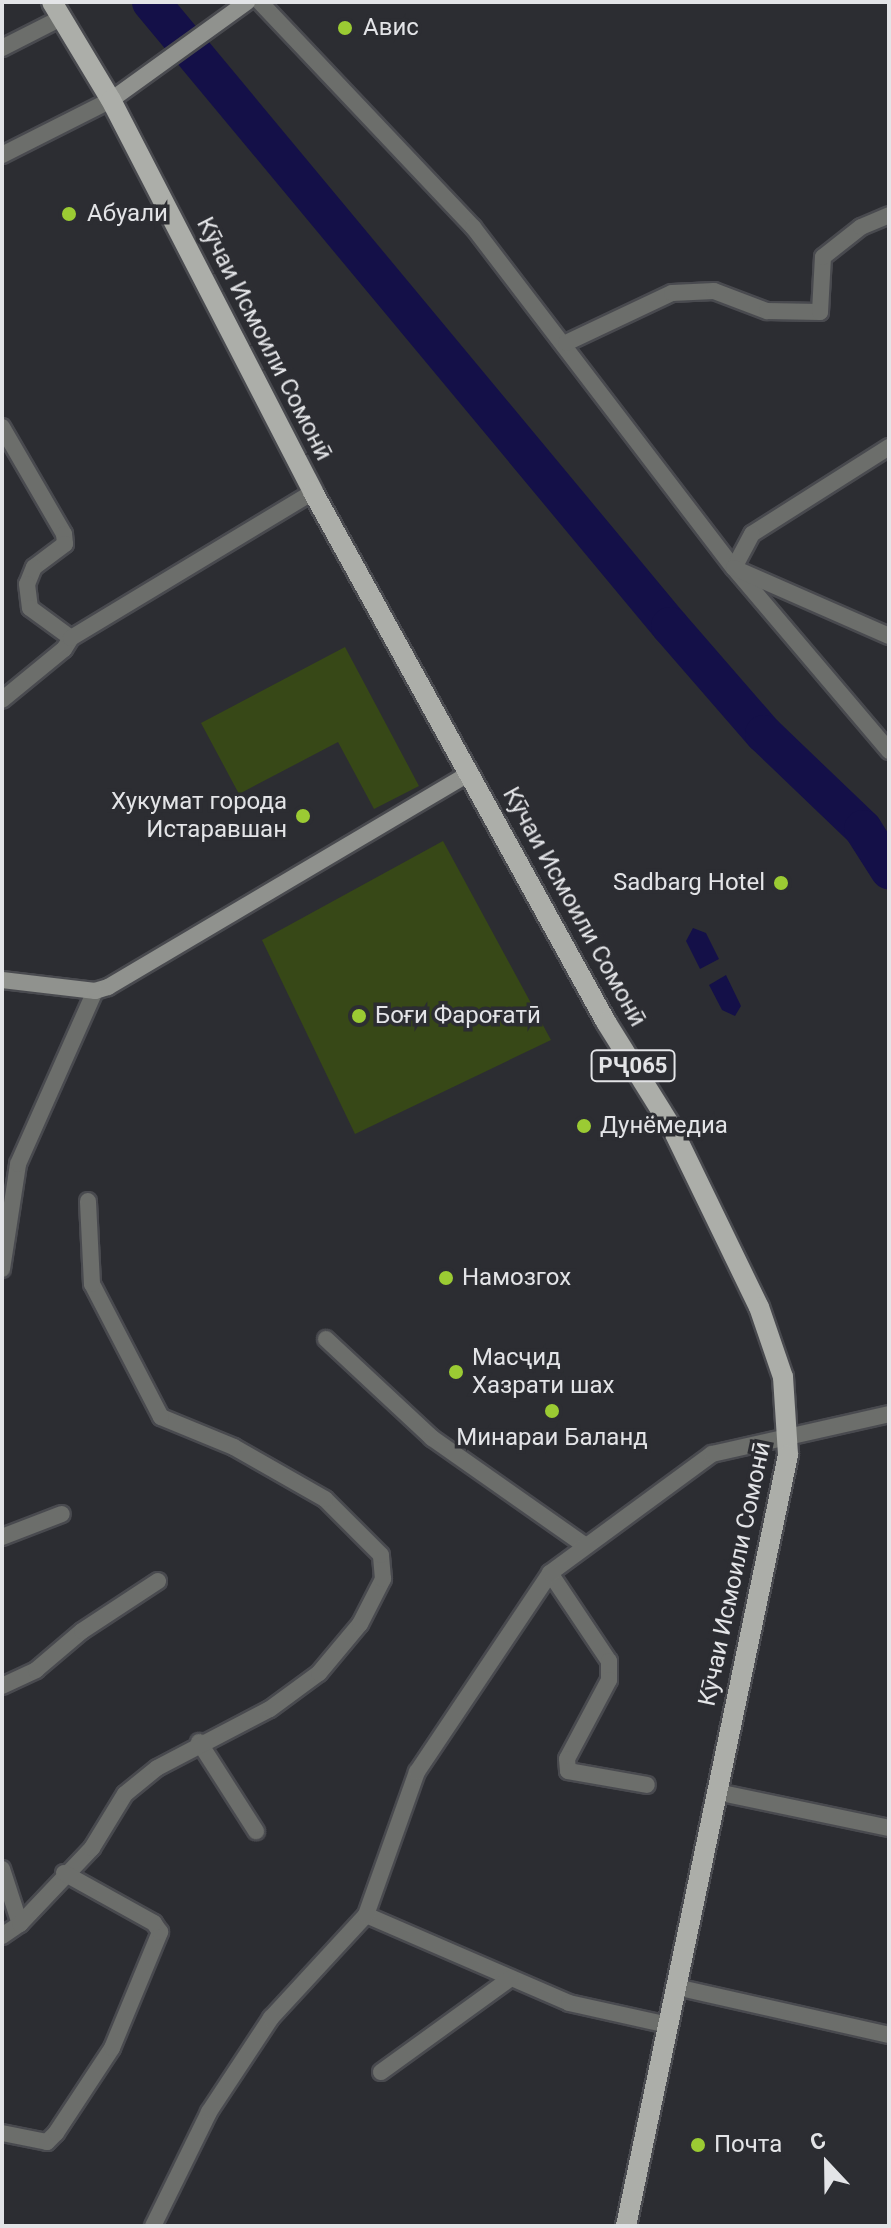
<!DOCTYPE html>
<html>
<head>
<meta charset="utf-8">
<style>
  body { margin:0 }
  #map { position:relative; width:891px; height:2228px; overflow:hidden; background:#2c2d32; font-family:Roboto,sans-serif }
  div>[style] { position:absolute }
  .green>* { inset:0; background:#374817 }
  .water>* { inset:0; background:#141048 }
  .river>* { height:38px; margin:-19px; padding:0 19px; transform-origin:19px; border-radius:19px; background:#141048 }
  .roads { filter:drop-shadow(2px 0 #494a4f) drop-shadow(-2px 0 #494a4f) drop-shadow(0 2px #494a4f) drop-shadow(0 -2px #494a4f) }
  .minor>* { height:16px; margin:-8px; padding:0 8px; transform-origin:8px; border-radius:8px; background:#6c6e6b }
  .secondary>* { height:16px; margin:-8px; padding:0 8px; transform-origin:8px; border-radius:8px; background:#90928e }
  .primary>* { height:20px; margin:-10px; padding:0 10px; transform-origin:10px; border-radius:10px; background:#acaea9 }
  .dots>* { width:22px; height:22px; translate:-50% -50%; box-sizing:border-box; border:4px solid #2c2d32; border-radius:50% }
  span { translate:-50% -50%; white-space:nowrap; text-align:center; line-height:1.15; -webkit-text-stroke:7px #2c2d32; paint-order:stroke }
  .shield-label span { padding:2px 6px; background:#2c2d32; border:2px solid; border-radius:6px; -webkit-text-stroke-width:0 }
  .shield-label { font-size:22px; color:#e3e4e7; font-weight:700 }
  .poi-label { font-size:24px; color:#e3e4e7 }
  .left { translate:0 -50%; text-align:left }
  .right { translate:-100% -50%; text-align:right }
  .street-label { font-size:24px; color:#e3e4e7 }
  .frame { position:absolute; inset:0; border:4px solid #e3e4e7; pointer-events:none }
  .north { position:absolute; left:787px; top:2124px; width:80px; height:80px; -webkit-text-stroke:6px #2c2d32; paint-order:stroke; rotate:338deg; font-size:22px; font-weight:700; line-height:32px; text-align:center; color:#e3e4e7 }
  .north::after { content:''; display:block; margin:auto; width:28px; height:36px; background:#e3e4e7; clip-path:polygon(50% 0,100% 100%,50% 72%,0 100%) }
</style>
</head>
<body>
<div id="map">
  <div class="green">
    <div style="clip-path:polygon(345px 647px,419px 786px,374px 809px,338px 742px,239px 794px,201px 723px)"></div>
    <div style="clip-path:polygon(443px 841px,551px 1040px,355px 1134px,262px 940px)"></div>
  </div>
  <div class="water">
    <div style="clip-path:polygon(693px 928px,706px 933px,719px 959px,700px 969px,686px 941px)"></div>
    <div style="clip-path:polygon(726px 975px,741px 1006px,735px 1016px,722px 1010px,709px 985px)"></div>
  </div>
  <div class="river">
    <div style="left:151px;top:2px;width:812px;rotate:50.25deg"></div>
    <div style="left:670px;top:626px;width:143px;rotate:49deg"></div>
    <div style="left:764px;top:734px;width:137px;rotate:43.8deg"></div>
    <div style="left:863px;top:829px;width:49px;rotate:57.6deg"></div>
  </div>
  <div class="roads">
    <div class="minor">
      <div style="left:260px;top:2px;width:310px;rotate:46.6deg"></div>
      <div style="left:473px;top:227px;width:429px;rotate:52.6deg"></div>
      <div style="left:734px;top:568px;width:240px;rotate:49.7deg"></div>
      <div style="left:2px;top:48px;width:66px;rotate:-27deg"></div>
      <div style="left:2px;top:155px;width:122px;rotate:-26.8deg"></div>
      <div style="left:566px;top:343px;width:117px;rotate:-25.3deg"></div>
      <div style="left:672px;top:293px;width:42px;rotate:-2.7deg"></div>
      <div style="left:714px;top:291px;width:57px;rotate:20.7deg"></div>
      <div style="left:767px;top:311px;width:53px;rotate:1.1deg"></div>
      <div style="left:820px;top:312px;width:55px;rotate:-86.9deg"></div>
      <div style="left:823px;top:257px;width:48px;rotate:-38.3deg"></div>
      <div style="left:861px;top:227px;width:30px;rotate:-23deg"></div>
      <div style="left:2px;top:427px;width:124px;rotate:59.9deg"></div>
      <div style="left:64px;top:534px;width:10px;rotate:84deg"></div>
      <div style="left:65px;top:544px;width:39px;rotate:143deg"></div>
      <div style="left:34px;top:567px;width:18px;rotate:112deg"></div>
      <div style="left:27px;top:584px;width:24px;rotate:83deg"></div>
      <div style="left:30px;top:608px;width:51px;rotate:36.2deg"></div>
      <div style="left:71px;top:638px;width:13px;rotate:122deg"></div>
      <div style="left:64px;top:649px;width:80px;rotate:140.6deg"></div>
      <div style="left:889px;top:447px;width:162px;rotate:147.6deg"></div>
      <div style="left:752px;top:534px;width:38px;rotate:118deg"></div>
      <div style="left:734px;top:568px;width:169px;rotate:23.7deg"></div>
      <div style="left:71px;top:638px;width:283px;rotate:-31.1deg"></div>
      <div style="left:2px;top:1269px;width:106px;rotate:-81.3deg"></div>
      <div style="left:18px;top:1164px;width:189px;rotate:-66deg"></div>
      <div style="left:326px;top:1339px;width:145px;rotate:43deg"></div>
      <div style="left:432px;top:1438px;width:184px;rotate:35.1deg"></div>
      <div style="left:2px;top:1537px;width:64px;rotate:-21deg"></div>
      <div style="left:550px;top:1573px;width:106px;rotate:56.2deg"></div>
      <div style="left:609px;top:1661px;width:19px;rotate:90deg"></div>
      <div style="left:609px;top:1680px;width:89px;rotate:118deg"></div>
      <div style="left:567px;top:1759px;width:12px;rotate:85deg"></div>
      <div style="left:568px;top:1771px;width:80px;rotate:10deg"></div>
      <div style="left:2px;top:1686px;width:38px;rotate:-25deg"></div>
      <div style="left:36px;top:1670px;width:60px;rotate:-40.3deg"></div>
      <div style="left:82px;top:1631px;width:91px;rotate:-33.3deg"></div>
      <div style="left:199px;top:1742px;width:106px;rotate:57.4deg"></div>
      <div style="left:717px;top:1792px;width:176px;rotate:11.8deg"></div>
      <div style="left:2px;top:1869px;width:58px;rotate:71.9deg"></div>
      <div style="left:366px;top:1915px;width:221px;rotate:23.4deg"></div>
      <div style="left:569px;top:2003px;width:101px;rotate:12.5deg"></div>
      <div style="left:2px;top:1936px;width:22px;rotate:-34deg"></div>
      <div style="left:20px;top:1924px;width:105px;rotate:-46.5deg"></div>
      <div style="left:92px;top:1848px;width:63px;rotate:-58.6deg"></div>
      <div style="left:125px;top:1794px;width:41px;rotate:-39.1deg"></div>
      <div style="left:157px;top:1768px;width:127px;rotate:-27.6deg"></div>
      <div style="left:270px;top:1709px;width:61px;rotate:-36.3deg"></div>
      <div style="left:319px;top:1673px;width:64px;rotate:-50.1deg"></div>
      <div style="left:360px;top:1624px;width:51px;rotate:-62.9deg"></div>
      <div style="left:383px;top:1579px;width:24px;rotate:-95deg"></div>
      <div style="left:381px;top:1555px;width:79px;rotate:-135deg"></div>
      <div style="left:325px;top:1499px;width:105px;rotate:-150.3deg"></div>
      <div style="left:234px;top:1447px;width:79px;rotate:-157.7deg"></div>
      <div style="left:161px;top:1417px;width:150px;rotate:-117.4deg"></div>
      <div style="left:92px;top:1284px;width:83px;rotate:-92.8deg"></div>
      <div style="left:676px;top:1987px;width:218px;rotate:12.7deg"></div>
      <div style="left:381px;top:2072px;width:160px;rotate:-35.9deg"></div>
      <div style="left:2px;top:2133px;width:46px;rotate:11.3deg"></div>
      <div style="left:47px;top:2142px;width:13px;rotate:-45deg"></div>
      <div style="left:56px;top:2133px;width:102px;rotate:-56.6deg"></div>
      <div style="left:112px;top:2048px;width:126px;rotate:-67.5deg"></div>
      <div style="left:160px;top:1932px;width:11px;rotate:-124deg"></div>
      <div style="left:154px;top:1923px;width:103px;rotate:-150.9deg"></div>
      <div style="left:153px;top:2226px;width:127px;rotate:-63.8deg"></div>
      <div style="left:209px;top:2112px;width:113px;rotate:-56.6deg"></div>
      <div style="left:271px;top:2018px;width:140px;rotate:-47.3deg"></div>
      <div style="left:366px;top:1915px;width:152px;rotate:-70.4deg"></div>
      <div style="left:417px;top:1772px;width:239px;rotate:-56.2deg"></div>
      <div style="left:550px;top:1573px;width:201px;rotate:-36.3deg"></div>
      <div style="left:712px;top:1454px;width:181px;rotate:-12.7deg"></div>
    </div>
    <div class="secondary">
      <div style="left:111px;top:100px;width:168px;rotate:-35.8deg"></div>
      <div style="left:2px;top:980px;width:94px;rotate:6.7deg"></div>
      <div style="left:95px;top:991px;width:14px;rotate:-17deg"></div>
      <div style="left:108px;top:987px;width:421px;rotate:-30.6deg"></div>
    </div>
    <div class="primary">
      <div style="left:52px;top:2px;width:114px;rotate:59deg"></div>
      <div style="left:111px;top:100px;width:441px;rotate:62.7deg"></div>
      <div style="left:313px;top:492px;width:606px;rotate:61.06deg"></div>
      <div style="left:606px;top:1022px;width:125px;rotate:58.1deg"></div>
      <div style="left:672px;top:1128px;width:199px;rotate:64.1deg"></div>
      <div style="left:759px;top:1307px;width:74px;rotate:71.1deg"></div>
      <div style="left:783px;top:1377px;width:78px;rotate:86.3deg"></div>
      <div style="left:788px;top:1455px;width:788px;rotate:101.87deg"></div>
    </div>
  </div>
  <div class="dots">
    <div style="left:345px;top:28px;background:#9bcb33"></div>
    <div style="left:69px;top:214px;background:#9bcb33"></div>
    <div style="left:303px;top:816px;background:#9bcb33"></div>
    <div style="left:781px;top:883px;background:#9bcb33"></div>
    <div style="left:359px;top:1016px;background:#9bcb33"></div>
    <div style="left:584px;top:1126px;background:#9bcb33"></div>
    <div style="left:446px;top:1278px;background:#9bcb33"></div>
    <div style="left:456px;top:1372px;background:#9bcb33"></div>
    <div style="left:552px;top:1411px;background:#9bcb33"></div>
    <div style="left:698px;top:2145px;background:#9bcb33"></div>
  </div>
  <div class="shield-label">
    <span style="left:633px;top:1066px">РҶ065</span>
  </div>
  <div class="poi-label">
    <span class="left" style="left:363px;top:28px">Авис</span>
    <span class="left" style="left:87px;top:214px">Абуали</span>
    <span class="right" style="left:287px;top:816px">Хукумат города<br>Истаравшан</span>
    <span class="right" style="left:765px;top:883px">Sadbarg Hotel</span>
    <span class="left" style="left:375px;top:1016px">Боғи Фароғатӣ</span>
    <span class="left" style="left:600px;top:1126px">Дунёмедиа</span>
    <span class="left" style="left:462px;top:1278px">Намозгох</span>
    <span class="left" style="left:472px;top:1372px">Масҷид<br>Хазрати шах</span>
    <span style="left:552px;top:1438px">Минараи Баланд</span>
    <span class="left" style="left:714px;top:2145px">Почта</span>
  </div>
  <div class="street-label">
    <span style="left:264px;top:339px;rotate:63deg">Кӯчаи Исмоили Сомонӣ</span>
    <span style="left:574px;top:907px;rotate:61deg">Кӯчаи Исмоили Сомонӣ</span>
    <span style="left:735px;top:1574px;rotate:-78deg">Кӯчаи Исмоили Сомонӣ</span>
  </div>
  <div class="frame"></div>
  <div class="north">С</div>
</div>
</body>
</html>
